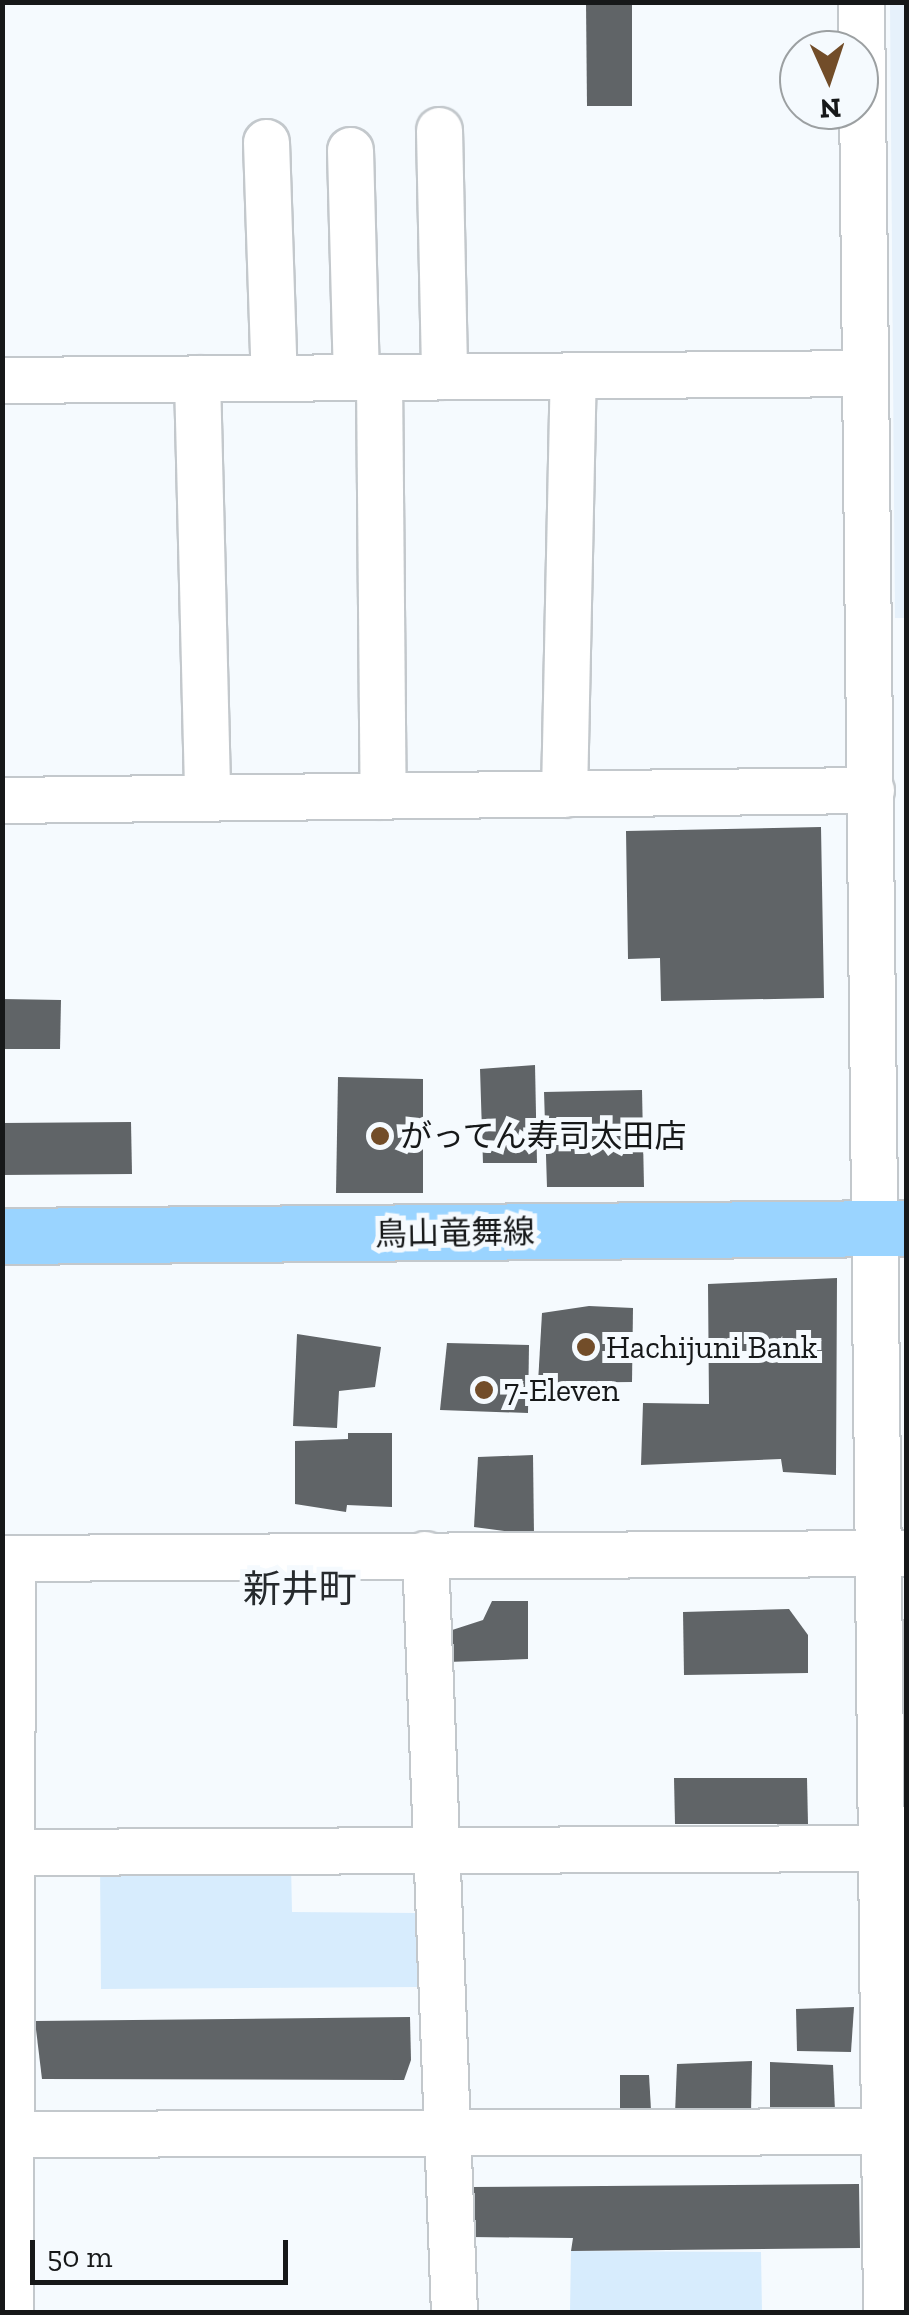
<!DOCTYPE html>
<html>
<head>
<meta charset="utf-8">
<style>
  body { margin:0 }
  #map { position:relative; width:909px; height:2315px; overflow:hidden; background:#f5fafe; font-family:"Zilla Slab","Noto Sans JP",serif }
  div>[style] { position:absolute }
  .built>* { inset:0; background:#e6f1fb }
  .green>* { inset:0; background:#d7ecfd }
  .building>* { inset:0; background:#606467 }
  .roads { filter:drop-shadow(2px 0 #c3c8cc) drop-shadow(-2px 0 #c3c8cc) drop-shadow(0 2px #c3c8cc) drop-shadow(0 -2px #c3c8cc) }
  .minor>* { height:45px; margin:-22.5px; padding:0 22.5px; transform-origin:22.5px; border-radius:22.5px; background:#fff }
  .major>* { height:55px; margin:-27.5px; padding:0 27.5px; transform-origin:27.5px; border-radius:27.5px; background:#9ad4ff }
  .dots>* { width:28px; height:28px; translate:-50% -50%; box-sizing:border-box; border:5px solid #f5fafe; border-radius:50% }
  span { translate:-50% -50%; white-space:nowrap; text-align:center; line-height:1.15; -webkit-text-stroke:10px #f5fafe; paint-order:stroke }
  .poi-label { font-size:32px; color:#161819 }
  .left { translate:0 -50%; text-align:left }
  .street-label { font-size:32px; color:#161819 }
  .quarter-label { font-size:38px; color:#262a2d }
  .frame { position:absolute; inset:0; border:5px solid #161819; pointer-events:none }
  .north { position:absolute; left:779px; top:30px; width:100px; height:100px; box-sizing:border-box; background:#f5fafe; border:2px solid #9ca0a2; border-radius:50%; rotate:177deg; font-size:28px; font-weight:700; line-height:40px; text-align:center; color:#161819 }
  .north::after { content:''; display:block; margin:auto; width:35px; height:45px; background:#724d29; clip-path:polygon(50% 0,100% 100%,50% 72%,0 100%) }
  .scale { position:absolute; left:30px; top:2240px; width:258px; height:45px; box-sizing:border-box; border:5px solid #161819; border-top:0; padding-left:12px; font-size:30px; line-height:35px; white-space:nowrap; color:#161819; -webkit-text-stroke:8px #f5fafe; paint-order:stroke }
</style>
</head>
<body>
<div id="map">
  <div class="built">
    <div style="clip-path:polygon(890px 3px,906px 3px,906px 618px,895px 618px)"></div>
  </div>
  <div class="green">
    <div style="clip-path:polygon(291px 1864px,292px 1912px,417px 1913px,420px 1987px,101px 1989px,100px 1865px)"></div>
    <div style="clip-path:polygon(571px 2251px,761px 2252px,762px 2312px,570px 2312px)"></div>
  </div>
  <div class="building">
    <div style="clip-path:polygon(586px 2px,632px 2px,632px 106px,587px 106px)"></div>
    <div style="clip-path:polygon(821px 827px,824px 998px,661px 1001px,660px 958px,628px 959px,626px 831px)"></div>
    <div style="clip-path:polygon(2px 999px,61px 1000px,60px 1049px,2px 1049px)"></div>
    <div style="clip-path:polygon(535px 1065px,537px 1163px,483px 1163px,480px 1069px)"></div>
    <div style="clip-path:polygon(338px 1077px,423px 1079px,423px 1193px,336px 1193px)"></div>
    <div style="clip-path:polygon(642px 1090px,644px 1187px,547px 1187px,544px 1092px)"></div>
    <div style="clip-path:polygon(131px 1122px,132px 1174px,2px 1175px,2px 1123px)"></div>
    <div style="clip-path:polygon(837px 1278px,836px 1475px,783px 1472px,781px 1459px,641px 1465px,643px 1403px,709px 1404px,708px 1284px)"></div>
    <div style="clip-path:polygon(589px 1306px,633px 1308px,632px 1382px,538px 1383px,542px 1313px)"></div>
    <div style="clip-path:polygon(297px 1334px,381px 1347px,375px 1387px,339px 1391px,337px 1428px,293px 1426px)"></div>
    <div style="clip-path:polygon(447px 1343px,529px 1345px,528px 1413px,440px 1410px)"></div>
    <div style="clip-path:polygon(348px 1433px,392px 1433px,392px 1507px,347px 1505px,346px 1512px,295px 1504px,295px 1441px,348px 1439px)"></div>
    <div style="clip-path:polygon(533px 1455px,534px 1535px,474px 1527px,478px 1457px)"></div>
    <div style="clip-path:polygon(492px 1601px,528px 1601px,528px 1659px,448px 1662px,446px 1632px,483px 1620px)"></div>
    <div style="clip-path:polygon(789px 1609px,808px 1635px,808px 1673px,684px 1675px,683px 1612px)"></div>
    <div style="clip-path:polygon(674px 1778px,807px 1778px,808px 1824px,675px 1824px)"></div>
    <div style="clip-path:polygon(854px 2007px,851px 2052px,797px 2051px,796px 2009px)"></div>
    <div style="clip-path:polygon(410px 2017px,411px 2060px,404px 2080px,42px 2079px,35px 2021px)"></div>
    <div style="clip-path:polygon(752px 2061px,751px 2113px,675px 2114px,677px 2064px)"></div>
    <div style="clip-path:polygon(770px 2062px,833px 2065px,835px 2111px,770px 2111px)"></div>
    <div style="clip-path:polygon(620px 2075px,649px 2075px,651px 2110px,620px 2110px)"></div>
    <div style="clip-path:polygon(859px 2184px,860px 2248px,571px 2251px,573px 2238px,472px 2237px,472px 2187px)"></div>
  </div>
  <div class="roads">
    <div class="minor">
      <div style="left:861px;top:2px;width:2310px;rotate:89.38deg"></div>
      <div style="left:439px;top:130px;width:246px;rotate:88.8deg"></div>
      <div style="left:266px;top:142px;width:235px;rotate:88.1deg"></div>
      <div style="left:350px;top:150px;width:227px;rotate:88.5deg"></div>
      <div style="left:379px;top:377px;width:419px;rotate:89.5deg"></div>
      <div style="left:197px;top:378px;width:420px;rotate:88.6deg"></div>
      <div style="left:2px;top:380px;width:863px;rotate:-0.46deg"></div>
      <div style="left:564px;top:794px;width:419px;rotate:-88.8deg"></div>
      <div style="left:2px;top:800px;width:869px;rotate:-0.66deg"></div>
      <div style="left:425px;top:1554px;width:759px;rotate:87.81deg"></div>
      <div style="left:2px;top:1558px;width:903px;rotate:-0.32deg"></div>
      <div style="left:9px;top:1852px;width:897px;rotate:-0.26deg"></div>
      <div style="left:9px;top:2134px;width:897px;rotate:-0.19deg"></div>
      <div style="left:10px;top:2312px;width:754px;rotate:-89.85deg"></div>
    </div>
    <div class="major">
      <div style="left:2px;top:1236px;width:904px;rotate:-0.51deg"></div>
    </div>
  </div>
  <div class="dots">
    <div style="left:380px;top:1136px;background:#724d29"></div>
    <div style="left:586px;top:1347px;background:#724d29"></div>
    <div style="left:484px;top:1390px;background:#724d29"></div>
  </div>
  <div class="poi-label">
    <span class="left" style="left:400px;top:1136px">がってん寿司太田店</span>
    <span class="left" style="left:606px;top:1347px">Hachijuni Bank</span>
    <span class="left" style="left:504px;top:1390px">7-Eleven</span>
  </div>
  <div class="street-label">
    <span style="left:455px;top:1233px;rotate:-1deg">鳥山竜舞線</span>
  </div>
  <div class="quarter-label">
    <span style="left:300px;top:1590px">新井町</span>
  </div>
  <div class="frame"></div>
  <div class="north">N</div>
  <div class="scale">50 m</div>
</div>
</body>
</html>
